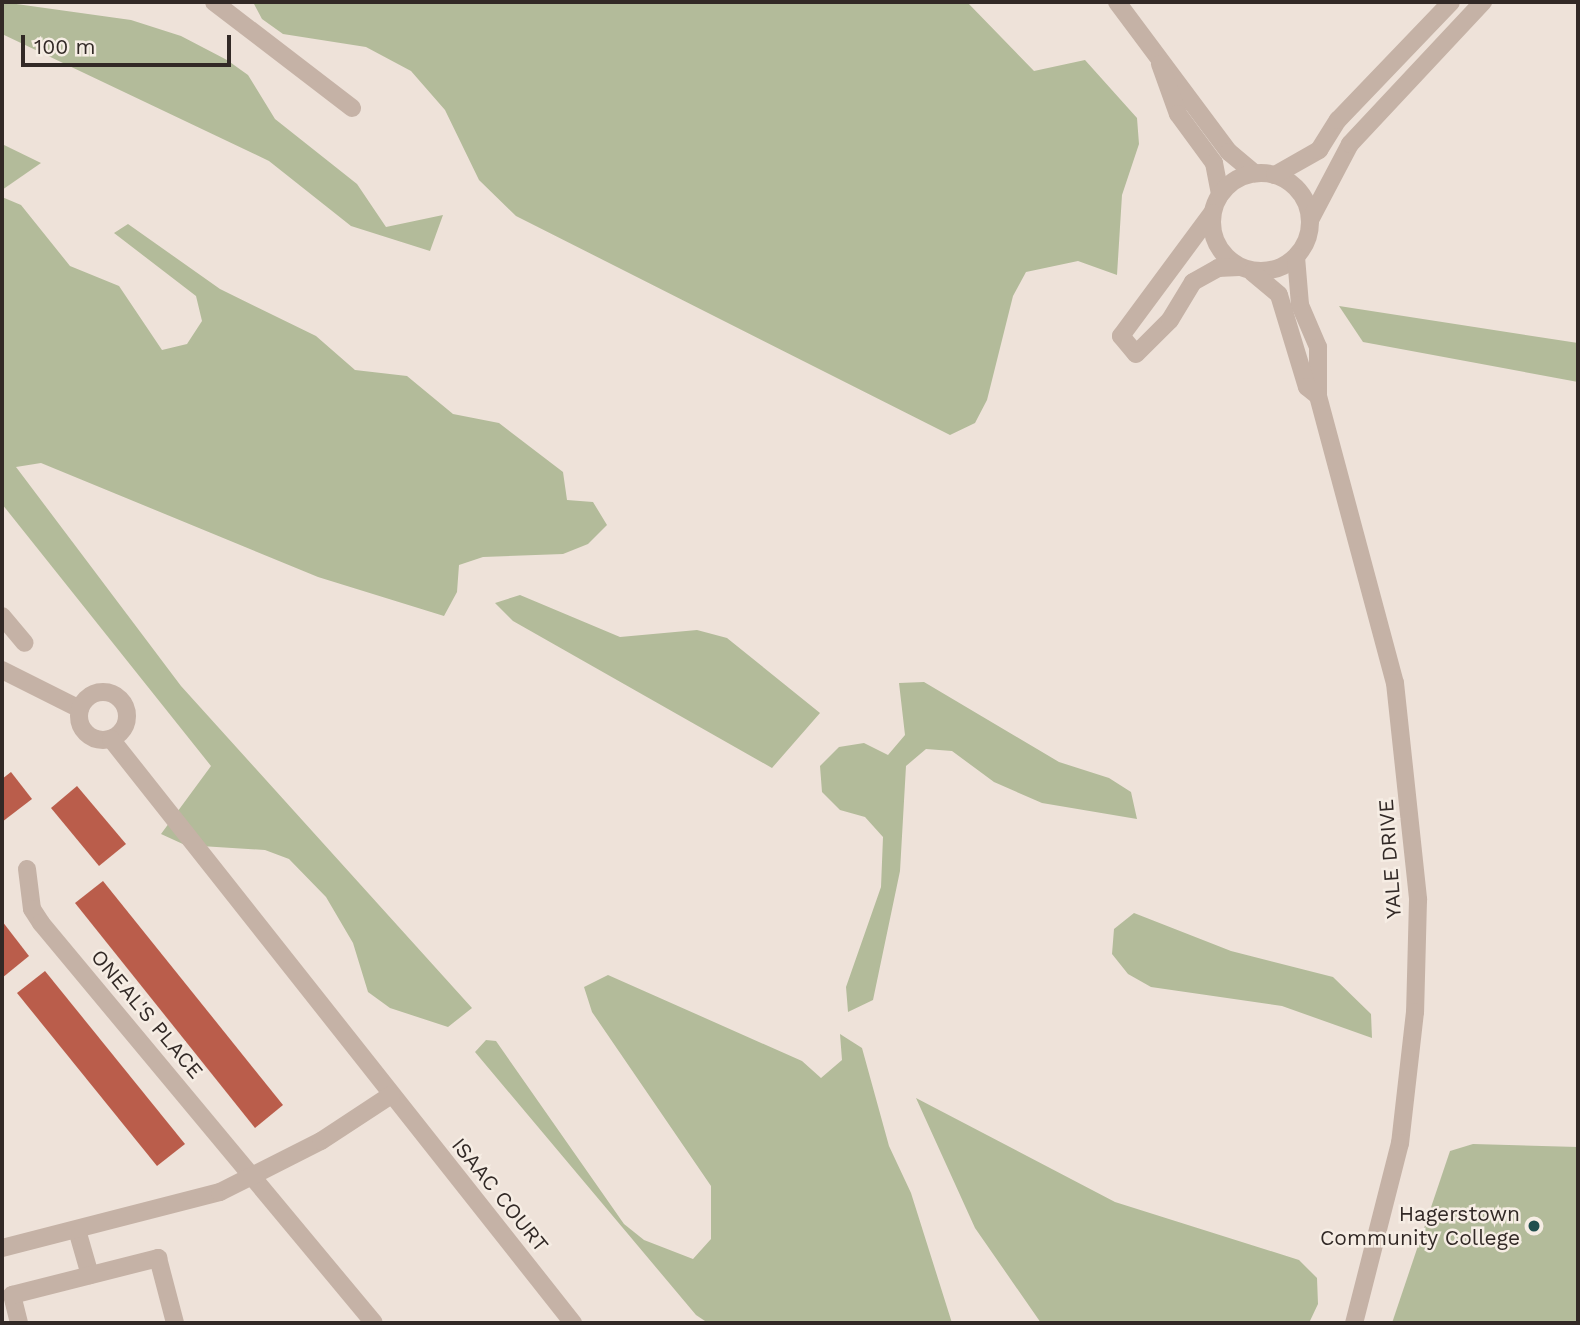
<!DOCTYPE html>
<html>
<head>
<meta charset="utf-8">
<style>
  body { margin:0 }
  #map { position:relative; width:1580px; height:1325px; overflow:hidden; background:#eee2d9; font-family:"Work Sans",sans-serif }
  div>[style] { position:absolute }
  .green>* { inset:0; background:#b3bb9a }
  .building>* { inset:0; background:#ba5d4b }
  .minor>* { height:18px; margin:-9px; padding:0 9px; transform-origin:9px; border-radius:9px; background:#c5b2a6 }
  .minor>.ring { margin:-9px; padding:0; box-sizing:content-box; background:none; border:18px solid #c5b2a6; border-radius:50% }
  .dots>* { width:19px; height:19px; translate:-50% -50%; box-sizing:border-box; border:4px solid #f6ede4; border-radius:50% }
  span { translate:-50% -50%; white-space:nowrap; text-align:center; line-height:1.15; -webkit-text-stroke:5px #f6ede4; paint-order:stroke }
  .street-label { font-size:21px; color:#322926 }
  .poi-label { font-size:21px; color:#322926 }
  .right { translate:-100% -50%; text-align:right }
  .frame { position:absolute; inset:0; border:4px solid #322926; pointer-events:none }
  .scale { position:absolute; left:21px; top:35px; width:210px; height:32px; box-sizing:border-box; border:4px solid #322926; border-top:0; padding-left:9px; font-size:21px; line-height:24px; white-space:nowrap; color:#322926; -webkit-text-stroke:5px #f6ede4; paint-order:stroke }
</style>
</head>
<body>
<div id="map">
  <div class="green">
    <div style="clip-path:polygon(2px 2px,131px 20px,181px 36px,227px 60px,248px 75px,275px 119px,357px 184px,386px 227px,443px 215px,430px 251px,351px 226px,269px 161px,2px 34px)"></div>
    <div style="clip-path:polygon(253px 2px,967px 2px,1034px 71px,1085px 60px,1137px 118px,1139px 144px,1122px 195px,1117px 275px,1078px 261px,1026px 272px,1013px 296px,987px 400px,975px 423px,950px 435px,516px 216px,479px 180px,445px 110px,411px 71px,366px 47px,283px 34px,262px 19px)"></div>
    <div style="clip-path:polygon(2px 144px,41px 163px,2px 190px)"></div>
    <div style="clip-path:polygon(2px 197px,21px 205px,70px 266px,119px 286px,162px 350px,187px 344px,202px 321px,196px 296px,114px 233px,128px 224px,220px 289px,316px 336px,355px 370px,407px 376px,453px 414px,499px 423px,563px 472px,567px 500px,593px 502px,607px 525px,588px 544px,563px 554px,483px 557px,459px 565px,457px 592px,444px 616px,318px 577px,41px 463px,16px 467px,181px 686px,472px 1008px,448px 1027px,390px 1008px,368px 992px,353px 943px,326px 897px,289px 859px,265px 850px,185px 845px,161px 834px,211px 766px,2px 504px)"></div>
    <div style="clip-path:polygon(1339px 306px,1578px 343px,1578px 382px,1363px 342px)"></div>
    <div style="clip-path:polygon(520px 595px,620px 637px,697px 630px,727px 638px,820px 713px,772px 768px,513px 621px,495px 603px)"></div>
    <div style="clip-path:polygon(924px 682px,1059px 762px,1109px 778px,1131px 792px,1137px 819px,1042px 803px,994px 782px,952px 751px,926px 749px,906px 766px,900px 871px,873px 1000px,848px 1012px,846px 987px,881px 887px,883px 837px,865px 817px,840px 810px,822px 792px,820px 766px,839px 747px,864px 743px,888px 755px,905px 735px,899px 683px)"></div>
    <div style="clip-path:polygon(1134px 913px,1231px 951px,1333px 977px,1371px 1014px,1372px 1038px,1282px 1006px,1151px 987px,1128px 974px,1112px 954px,1114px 929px)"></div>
    <div style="clip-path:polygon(608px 975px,802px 1061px,821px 1078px,842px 1060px,840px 1034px,862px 1048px,889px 1146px,911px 1193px,952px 1323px,708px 1323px,696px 1315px,475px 1052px,486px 1040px,496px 1041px,624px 1224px,644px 1240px,693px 1259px,711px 1239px,711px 1186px,592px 1012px,584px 987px)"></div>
    <div style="clip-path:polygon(916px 1098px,1115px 1202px,1299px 1260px,1317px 1278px,1318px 1304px,1309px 1323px,1041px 1323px,975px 1228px)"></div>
    <div style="clip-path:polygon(1473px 1144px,1578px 1147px,1578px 1323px,1392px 1323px,1450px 1151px)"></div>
  </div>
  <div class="building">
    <div style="clip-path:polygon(11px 772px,32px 799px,2px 822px,2px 779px)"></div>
    <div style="clip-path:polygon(77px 786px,126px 844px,99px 866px,51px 808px)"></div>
    <div style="clip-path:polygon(103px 881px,283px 1105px,255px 1128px,75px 903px)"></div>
    <div style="clip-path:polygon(2px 921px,29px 956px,2px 978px)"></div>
    <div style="clip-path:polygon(45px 971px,185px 1144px,157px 1166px,17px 993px)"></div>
  </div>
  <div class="minor">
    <div style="left:214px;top:2px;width:174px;rotate:37.5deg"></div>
    <div style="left:1117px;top:2px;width:187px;rotate:53.3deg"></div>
    <div style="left:1229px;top:152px;width:33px;rotate:40deg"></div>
    <div style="left:1160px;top:64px;width:53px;rotate:70.2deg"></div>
    <div style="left:1178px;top:114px;width:61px;rotate:53.7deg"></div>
    <div style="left:1214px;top:163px;width:32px;rotate:79deg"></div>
    <div class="ring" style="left:1212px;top:173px;width:80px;height:80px"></div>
    <div style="left:1275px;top:175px;width:51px;rotate:-29.6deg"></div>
    <div style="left:1319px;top:150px;width:36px;rotate:-58deg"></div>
    <div style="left:1338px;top:120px;width:163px;rotate:-46.2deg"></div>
    <div style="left:1212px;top:213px;width:153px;rotate:126.5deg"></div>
    <div style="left:1121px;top:336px;width:23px;rotate:50deg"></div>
    <div style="left:1136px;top:354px;width:48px;rotate:-45deg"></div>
    <div style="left:1170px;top:320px;width:44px;rotate:-58.8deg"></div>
    <div style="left:1193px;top:282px;width:29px;rotate:-29deg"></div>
    <div style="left:1218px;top:268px;width:21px;rotate:-3deg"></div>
    <div style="left:1310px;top:220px;width:86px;rotate:-62.2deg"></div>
    <div style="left:1350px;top:144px;width:195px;rotate:-46.9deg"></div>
    <div style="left:1296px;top:257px;width:48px;rotate:85.2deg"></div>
    <div style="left:1300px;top:305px;width:46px;rotate:66.8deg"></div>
    <div style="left:1318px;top:347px;width:49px;rotate:90deg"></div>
    <div style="left:1318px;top:396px;width:297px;rotate:75deg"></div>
    <div style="left:1395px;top:683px;width:218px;rotate:83.9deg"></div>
    <div style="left:1418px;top:900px;width:112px;rotate:91.5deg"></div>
    <div style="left:1415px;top:1012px;width:132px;rotate:96.5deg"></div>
    <div style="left:1400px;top:1143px;width:186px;rotate:104.3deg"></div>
    <div style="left:1252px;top:272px;width:35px;rotate:40deg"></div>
    <div style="left:1279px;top:295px;width:96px;rotate:73.1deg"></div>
    <div style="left:1307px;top:387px;width:14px;rotate:39deg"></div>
    <div style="left:2px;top:616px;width:35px;rotate:50deg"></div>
    <div style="left:2px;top:670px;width:87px;rotate:26.6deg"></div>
    <div class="ring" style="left:79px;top:692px;width:30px;height:30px"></div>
    <div style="left:111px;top:739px;width:745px;rotate:51.65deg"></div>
    <div style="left:27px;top:869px;width:40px;rotate:82.9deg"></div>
    <div style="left:32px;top:909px;width:17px;rotate:57deg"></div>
    <div style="left:41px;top:923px;width:520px;rotate:50.22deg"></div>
    <div style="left:77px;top:1230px;width:47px;rotate:73.9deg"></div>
    <div style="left:2px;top:1248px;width:225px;rotate:-14.4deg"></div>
    <div style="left:220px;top:1192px;width:113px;rotate:-26.8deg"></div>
    <div style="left:321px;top:1141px;width:84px;rotate:-33.3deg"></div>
    <div style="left:19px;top:1323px;width:29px;rotate:-104deg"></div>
    <div style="left:12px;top:1295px;width:151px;rotate:-14.2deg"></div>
    <div style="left:158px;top:1258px;width:67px;rotate:75.3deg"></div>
  </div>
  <div class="dots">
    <div style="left:1534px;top:1226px;background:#204f4e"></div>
  </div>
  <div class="street-label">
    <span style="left:1390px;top:859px;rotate:-94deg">YALE DRIVE</span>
    <span style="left:147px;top:1014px;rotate:50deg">ONEAL'S PLACE</span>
    <span style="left:500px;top:1195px;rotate:51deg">ISAAC COURT</span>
  </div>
  <div class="poi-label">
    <span class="right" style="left:1520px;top:1226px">Hagerstown<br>Community College</span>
  </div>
  <div class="frame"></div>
  <div class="scale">100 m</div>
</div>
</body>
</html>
